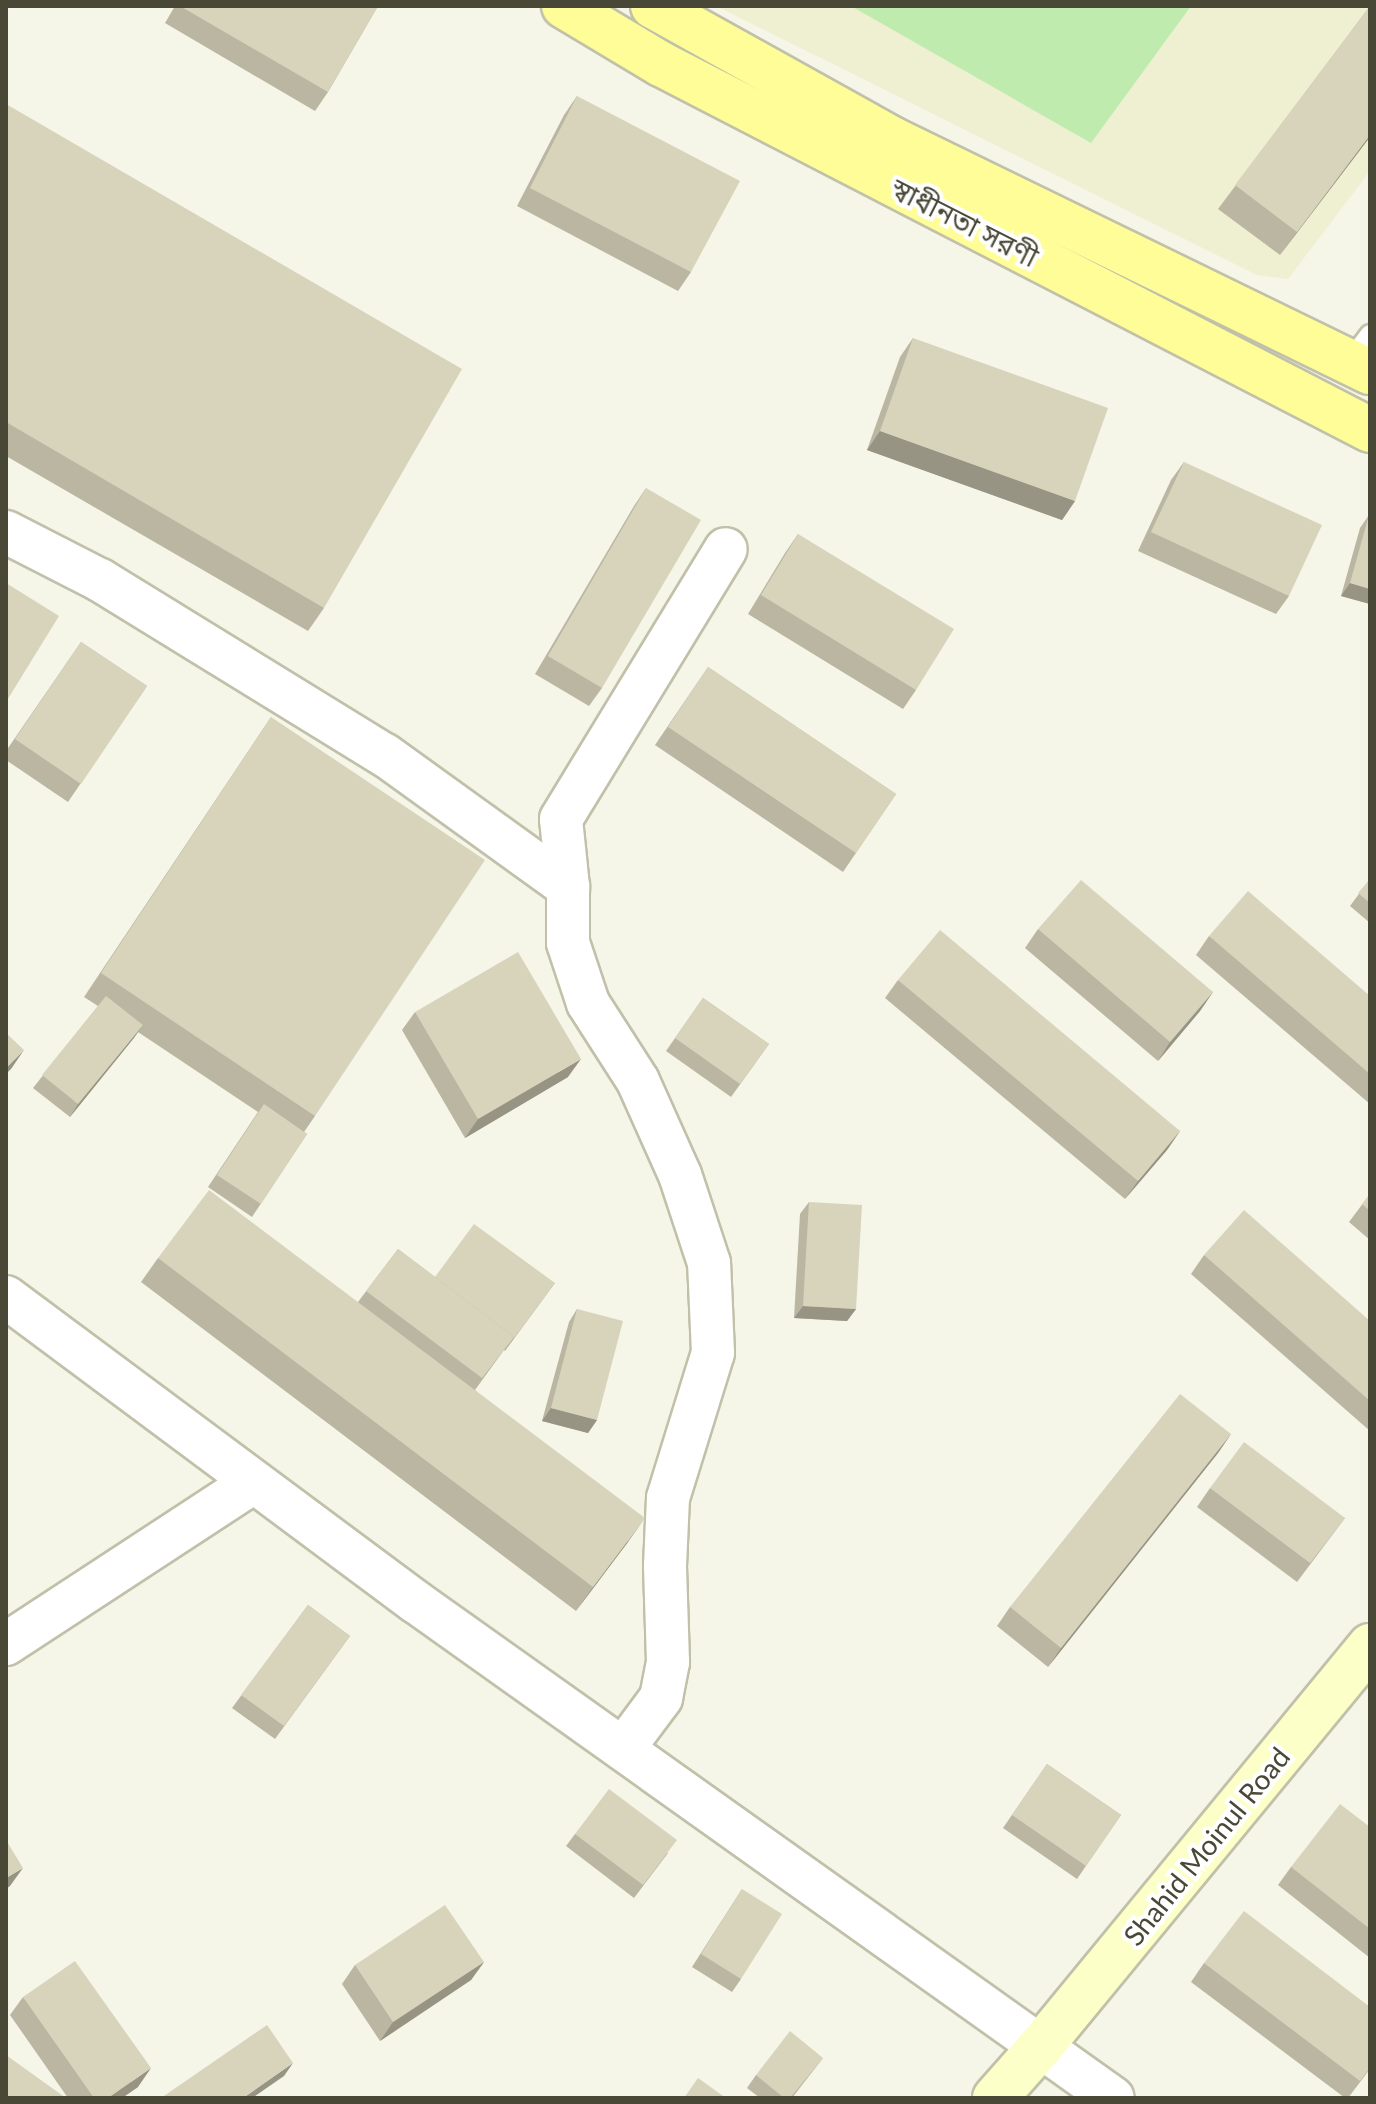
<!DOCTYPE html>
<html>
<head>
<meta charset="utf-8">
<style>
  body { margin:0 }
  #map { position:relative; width:1376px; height:2104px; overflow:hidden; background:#f5f5e8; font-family:Lato,"Noto Sans Bengali",sans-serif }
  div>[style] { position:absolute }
  .education>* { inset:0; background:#efefd1 }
  .green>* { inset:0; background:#bfecae }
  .roads { filter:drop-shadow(2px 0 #c1c0a9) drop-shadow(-2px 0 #c1c0a9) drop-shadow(0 2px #c1c0a9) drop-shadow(0 -2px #c1c0a9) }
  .lane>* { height:20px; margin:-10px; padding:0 10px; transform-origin:10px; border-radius:10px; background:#fff }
  .street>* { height:42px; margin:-21px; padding:0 21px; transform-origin:21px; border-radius:21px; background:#fff }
  .secondary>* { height:44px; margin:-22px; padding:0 22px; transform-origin:22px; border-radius:22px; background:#fdffc8 }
  .primary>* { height:44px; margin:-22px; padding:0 22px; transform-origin:22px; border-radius:22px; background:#fffd97 }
  .wall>* { inset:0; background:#bab6a2 }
  .shaded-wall>* { inset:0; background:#979484 }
  .building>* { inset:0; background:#d8d4bc }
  span { translate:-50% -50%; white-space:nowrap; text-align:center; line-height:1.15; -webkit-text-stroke:8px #fff; paint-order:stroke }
  .street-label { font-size:28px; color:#494736 }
  .frame { position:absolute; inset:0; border:8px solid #494736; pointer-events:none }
</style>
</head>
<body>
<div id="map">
  <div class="education">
    <div style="clip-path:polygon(716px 6px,1370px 6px,1370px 171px,1288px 279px,1257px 275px)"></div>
  </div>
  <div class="green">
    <div style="clip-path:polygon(851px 6px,1191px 6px,1091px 143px)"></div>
  </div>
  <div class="roads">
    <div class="lane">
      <div style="left:1350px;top:362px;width:34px;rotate:-53deg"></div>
    </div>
    <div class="street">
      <div style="left:6px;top:532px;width:106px;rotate:27.1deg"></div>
      <div style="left:100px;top:580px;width:334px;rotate:31.6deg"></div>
      <div style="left:385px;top:755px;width:226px;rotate:35.8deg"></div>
      <div style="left:6px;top:1297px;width:511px;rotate:36.65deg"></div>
      <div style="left:416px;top:1602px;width:855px;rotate:35.44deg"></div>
      <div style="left:6px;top:1644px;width:296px;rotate:-33.2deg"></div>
      <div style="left:623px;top:1749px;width:64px;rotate:-53.3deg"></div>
      <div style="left:661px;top:1698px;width:37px;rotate:-79deg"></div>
      <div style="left:668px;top:1662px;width:96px;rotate:-91.8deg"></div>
      <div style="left:665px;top:1566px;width:68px;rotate:-87.5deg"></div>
      <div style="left:668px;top:1498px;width:152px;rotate:-72.8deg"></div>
      <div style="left:713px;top:1353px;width:90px;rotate:-92.5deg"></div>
      <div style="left:709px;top:1263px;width:93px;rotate:-108.2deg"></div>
      <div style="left:680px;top:1175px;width:103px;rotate:-114.1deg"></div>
      <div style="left:638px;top:1081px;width:93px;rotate:-122.7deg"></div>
      <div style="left:588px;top:1003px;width:63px;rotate:-108.4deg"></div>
      <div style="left:568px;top:943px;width:56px;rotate:-90deg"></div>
      <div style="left:568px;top:887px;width:68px;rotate:-95.9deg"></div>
      <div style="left:561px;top:819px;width:316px;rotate:-58.6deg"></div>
    </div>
    <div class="secondary">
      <div style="left:995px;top:2098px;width:69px;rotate:-48.5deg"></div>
      <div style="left:1041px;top:2046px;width:518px;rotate:-50.56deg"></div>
    </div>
    <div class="primary">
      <div style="left:564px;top:6px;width:113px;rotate:30.9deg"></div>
      <div style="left:661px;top:64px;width:798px;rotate:27.3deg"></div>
      <div style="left:653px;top:6px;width:274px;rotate:29.1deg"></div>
      <div style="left:892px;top:139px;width:532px;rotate:25.99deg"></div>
    </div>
  </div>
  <div class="wall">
    <div style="clip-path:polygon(175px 6px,378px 6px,328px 92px,315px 111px,165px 23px)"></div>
    <div style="clip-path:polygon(1370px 6px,1370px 137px,1280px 255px,1218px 209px)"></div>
    <div style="clip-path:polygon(577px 96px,691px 272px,678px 291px,517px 206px,564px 115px)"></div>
    <div style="clip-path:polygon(6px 104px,324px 608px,308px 631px,6px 456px)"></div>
    <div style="clip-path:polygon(913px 338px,1075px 501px,1062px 520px,867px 450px,900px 357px)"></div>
    <div style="clip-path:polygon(1184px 462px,1289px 596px,1276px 614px,1138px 551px,1171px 480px)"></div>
    <div style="clip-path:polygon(646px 488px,602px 688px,589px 706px,535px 674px,634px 506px)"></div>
    <div style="clip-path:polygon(1369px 515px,1370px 515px,1370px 604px,1341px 596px,1360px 528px)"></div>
    <div style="clip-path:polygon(798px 534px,916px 690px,903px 709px,748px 614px,785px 553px)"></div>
    <div style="clip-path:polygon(81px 642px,147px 686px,68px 802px,6px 760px,6px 751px)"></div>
    <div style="clip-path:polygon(708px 667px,896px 794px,843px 872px,655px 745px)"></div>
    <div style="clip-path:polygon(271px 717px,315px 1116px,304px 1132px,307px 1134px,252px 1217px,208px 1187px,258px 1112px,138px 1032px,70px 1117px,33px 1088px,98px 1006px,84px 997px)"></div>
    <div style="clip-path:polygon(1370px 879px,1370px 923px,1350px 906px)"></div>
    <div style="clip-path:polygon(1038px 929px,1213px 992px,1200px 1011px,1158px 1061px,1025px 948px)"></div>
    <div style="clip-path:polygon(1209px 936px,1370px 996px,1370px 1104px,1196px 955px)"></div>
    <div style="clip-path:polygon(898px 980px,1180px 1131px,1167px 1150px,1125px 1199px,885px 998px)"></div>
    <div style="clip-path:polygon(703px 998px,769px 1044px,731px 1097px,666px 1051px)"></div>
    <div style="clip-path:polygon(415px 1012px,568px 1077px,465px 1138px,402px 1030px)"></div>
    <div style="clip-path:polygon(1370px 1194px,1370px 1240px,1349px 1222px)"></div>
    <div style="clip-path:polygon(809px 1202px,856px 1309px,847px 1321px,794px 1318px,800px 1214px)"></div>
    <div style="clip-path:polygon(398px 1249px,435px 1277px,555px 1283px,505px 1351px,504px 1350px,475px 1390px,628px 1542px,576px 1611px,141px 1282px,158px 1258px,358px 1302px)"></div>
    <div style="clip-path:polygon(1204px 1255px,1370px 1321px,1370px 1431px,1191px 1274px)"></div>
    <div style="clip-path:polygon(577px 1309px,597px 1420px,588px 1433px,542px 1421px,569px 1322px)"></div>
    <div style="clip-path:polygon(1231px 1434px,1218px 1453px,1048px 1667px,997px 1626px,1010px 1607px)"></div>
    <div style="clip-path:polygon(1210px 1488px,1345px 1518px,1297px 1582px,1197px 1507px)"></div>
    <div style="clip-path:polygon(308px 1605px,350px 1636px,275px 1739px,232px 1708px)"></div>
    <div style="clip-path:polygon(1047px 1764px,1121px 1815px,1077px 1879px,1003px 1828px)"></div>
    <div style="clip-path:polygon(1370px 1827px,1370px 1958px,1278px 1885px,1291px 1867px)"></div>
    <div style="clip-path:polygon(575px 1834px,668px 1853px,634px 1898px,566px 1846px)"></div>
    <div style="clip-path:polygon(742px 1889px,741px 1979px,732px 1992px,692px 1967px)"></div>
    <div style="clip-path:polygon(484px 1962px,471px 1980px,380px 2041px,342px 1984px,355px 1965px)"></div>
    <div style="clip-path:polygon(1204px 1963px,1370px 2007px,1370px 2069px,1348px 2098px,1345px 2098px,1191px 1982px)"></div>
    <div style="clip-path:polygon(23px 1997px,138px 2087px,122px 2098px,68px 2098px,10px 2015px)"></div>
    <div style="clip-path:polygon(823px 2058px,792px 2098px,760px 2098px,747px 2088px,756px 2075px)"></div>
  </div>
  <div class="shaded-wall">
    <div style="clip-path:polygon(1370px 135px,1370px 137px,1280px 255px,1297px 232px)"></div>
    <div style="clip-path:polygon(880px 431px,1075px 501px,1062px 520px,867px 450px)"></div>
    <div style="clip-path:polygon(1350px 583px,1370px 589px,1370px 604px,1341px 596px)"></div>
    <div style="clip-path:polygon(1213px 992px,1200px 1011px,1158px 1061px,1170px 1042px)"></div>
    <div style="clip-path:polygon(143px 1025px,134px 1038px,70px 1117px,78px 1104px)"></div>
    <div style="clip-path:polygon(24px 1050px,11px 1069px,6px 1074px,6px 1068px)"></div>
    <div style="clip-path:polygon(581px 1059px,568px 1077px,465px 1138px,478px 1119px)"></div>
    <div style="clip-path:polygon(1180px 1131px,1167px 1150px,1125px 1199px,1138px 1181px)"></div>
    <div style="clip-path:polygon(803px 1306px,856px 1309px,847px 1321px,794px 1318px)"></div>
    <div style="clip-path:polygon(551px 1408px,597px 1420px,588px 1433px,542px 1421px)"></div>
    <div style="clip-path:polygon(1231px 1434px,1218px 1453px,1048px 1667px,1061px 1648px)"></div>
    <div style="clip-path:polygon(645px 1518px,628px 1542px,576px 1611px,593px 1587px)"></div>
    <div style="clip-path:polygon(23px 1868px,10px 1886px,6px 1889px,6px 1878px)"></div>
    <div style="clip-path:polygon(484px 1962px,471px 1980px,380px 2041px,393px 2022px)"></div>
    <div style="clip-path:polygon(293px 2063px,284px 2076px,252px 2098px,243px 2098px)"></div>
    <div style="clip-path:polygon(151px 2068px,138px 2087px,122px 2098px,108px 2098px)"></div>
  </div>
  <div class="building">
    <div style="clip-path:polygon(180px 6px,378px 6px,328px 92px)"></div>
    <div style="clip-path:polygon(1370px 6px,1370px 135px,1297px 232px,1235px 185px)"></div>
    <div style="clip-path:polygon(577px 96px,740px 181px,691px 272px,530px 188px)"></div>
    <div style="clip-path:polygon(6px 104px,462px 369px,324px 608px,6px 422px)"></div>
    <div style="clip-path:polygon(913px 338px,1108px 408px,1075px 501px,880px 431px)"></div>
    <div style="clip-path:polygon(1184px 462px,1322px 525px,1289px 596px,1151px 532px)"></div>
    <div style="clip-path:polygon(646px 488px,701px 520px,602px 688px,548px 656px)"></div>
    <div style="clip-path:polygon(1369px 515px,1370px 515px,1370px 589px,1350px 583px)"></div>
    <div style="clip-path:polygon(798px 534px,954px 629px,916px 690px,761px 595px)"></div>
    <div style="clip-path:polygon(6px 583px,59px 616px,6px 702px)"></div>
    <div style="clip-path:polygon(81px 642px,147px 686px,81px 784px,15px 739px)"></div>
    <div style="clip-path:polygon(708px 667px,896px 794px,856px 853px,668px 727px)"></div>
    <div style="clip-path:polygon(271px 717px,485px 860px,315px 1116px,101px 973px)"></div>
    <div style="clip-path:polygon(1370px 879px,1370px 903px,1358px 893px)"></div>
    <div style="clip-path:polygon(1081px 880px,1213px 992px,1170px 1042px,1038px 929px)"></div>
    <div style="clip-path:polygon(1248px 891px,1370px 996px,1370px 1074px,1209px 936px)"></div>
    <div style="clip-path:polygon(940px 930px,1180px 1131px,1138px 1181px,898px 980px)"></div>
    <div style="clip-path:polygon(518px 952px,581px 1059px,478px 1119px,415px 1012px)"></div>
    <div style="clip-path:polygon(106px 996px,143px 1025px,78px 1104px,42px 1075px)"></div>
    <div style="clip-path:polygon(703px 998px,769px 1044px,740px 1084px,675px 1038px)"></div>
    <div style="clip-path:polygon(6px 1033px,24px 1050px,6px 1068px)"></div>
    <div style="clip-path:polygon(264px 1104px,307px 1134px,261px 1204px,217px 1175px)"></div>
    <div style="clip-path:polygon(209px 1190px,645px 1518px,593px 1587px,158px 1258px)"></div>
    <div style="clip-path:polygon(1370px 1194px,1370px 1211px,1362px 1204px)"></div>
    <div style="clip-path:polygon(809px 1202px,862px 1205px,856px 1309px,803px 1306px)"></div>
    <div style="clip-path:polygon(1244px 1210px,1370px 1321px,1370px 1401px,1204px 1255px)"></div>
    <div style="clip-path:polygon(474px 1224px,555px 1283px,514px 1338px,514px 1337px,435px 1277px)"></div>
    <div style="clip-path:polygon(398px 1249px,514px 1337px,482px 1378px,366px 1291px)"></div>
    <div style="clip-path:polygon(577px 1309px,623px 1321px,597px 1420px,551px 1408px)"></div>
    <div style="clip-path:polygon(1180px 1394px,1231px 1434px,1061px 1648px,1010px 1607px)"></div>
    <div style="clip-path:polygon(1244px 1442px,1345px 1518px,1310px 1563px,1210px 1488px)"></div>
    <div style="clip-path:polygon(308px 1605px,350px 1636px,284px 1726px,241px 1695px)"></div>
    <div style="clip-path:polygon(1047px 1764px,1121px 1815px,1086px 1866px,1012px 1815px)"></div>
    <div style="clip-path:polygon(609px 1789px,677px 1840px,643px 1885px,575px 1834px)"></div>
    <div style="clip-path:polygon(1340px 1804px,1370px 1827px,1370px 1929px,1291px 1867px)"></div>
    <div style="clip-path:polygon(6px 1840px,23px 1868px,6px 1878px)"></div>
    <div style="clip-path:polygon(742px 1889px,782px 1914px,741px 1979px,701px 1954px)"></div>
    <div style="clip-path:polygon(445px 1905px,484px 1962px,393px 2022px,355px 1965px)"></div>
    <div style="clip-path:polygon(1244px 1911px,1370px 2007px,1370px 2068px,1360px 2081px,1204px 1963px)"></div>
    <div style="clip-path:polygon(75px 1961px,151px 2068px,108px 2098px,94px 2098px,23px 1997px)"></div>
    <div style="clip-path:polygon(267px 2025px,293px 2063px,243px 2098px,161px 2098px)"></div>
    <div style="clip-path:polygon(790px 2031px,823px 2058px,790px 2098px,784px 2098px,756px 2075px)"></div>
    <div style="clip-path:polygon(6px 2055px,66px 2098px,6px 2098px)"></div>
    <div style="clip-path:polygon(698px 2078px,726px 2098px,684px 2098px)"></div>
  </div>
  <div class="street-label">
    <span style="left:965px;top:222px;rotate:27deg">স্বাধীনতা সরণী</span>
    <span style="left:1206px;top:1846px;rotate:-51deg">Shahid Moinul Road</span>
  </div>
  <div class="frame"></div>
</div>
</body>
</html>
